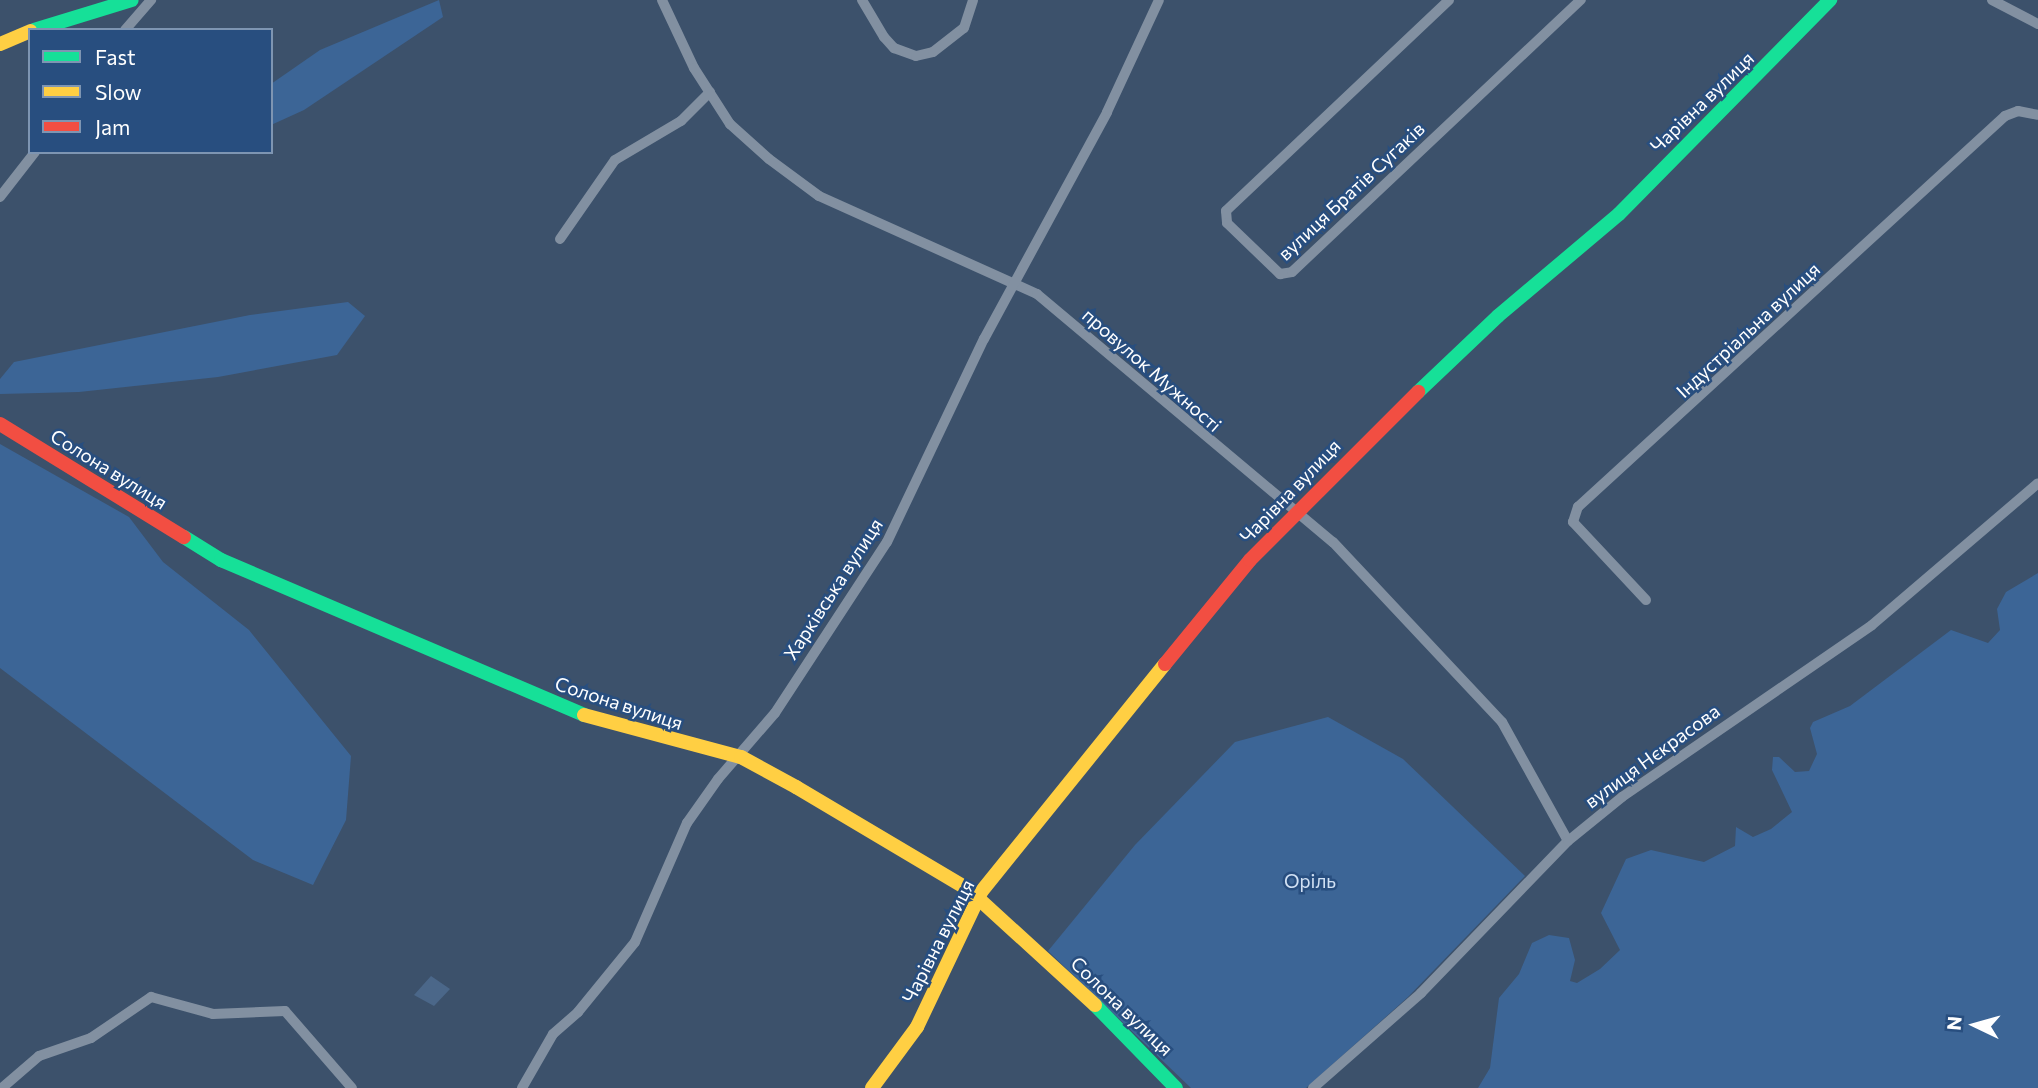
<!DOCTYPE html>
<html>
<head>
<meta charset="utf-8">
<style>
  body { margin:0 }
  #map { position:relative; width:2038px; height:1088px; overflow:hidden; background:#3c516b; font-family:Commissioner,sans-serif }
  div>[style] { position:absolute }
  .green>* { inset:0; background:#3c6596 }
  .water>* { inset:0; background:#4b6789 }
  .street>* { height:10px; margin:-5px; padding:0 5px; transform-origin:5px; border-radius:5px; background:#8290a1 }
  .fast>* { height:14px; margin:-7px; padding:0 7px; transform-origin:7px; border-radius:7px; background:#16e098 }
  .slow>* { height:14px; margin:-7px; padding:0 7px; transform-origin:7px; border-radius:7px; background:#ffcf43 }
  .jam>* { height:14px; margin:-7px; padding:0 7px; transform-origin:7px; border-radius:7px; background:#f24e42 }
  span { translate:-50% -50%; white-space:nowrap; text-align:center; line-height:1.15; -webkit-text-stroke:5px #284e7f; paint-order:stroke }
  .street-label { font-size:19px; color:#fff }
  .park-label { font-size:19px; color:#d1e1f4 }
  .legend { position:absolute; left:28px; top:28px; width:245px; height:126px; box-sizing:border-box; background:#284e7f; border:2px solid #7e95b2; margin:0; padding:9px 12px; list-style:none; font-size:21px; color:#fff }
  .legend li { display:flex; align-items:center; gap:14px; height:35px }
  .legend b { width:35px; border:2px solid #7e95b2 }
  .north { position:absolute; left:1940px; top:990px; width:70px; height:70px; -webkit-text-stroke:5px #284e7f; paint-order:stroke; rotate:275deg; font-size:19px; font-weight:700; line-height:28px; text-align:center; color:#fff }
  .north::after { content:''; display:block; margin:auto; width:24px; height:32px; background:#fff; clip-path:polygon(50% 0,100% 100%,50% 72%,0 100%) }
</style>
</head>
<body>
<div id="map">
  <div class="green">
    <div style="clip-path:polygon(439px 0,443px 17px,304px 110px,271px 125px,271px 84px,320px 50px)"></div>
    <div style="clip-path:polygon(348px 302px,365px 316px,337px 355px,218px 377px,79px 392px,0 394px,0 379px,14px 362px,250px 315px)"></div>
    <div style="clip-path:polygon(0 444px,129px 517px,163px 562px,249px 630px,351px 756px,346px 820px,313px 885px,253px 860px,0 668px)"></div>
    <div style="clip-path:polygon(2038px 573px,2038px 1088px,1478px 1088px,1490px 1068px,1499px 998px,1519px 974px,1532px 943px,1549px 935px,1569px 938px,1575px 960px,1570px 981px,1577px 983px,1600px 969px,1620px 950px,1601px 913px,1626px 859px,1651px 850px,1704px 862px,1735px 846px,1736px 827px,1753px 837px,1771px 829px,1792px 812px,1772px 770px,1773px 757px,1779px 757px,1795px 772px,1809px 771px,1817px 754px,1810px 728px,1813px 722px,1850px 706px,1951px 630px,1988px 643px,2000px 630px,1997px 609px,2006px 592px)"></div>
    <div style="clip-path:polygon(1328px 717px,1403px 759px,1525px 876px,1408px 997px,1306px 1088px,1191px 1088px,1048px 951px,1135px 845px,1235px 742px)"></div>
  </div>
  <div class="water">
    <div style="clip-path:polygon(431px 976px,450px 989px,434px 1006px,414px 995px)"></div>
  </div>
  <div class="street">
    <div style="left:662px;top:0;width:75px;rotate:64.8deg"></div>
    <div style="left:694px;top:68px;width:67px;rotate:57.3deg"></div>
    <div style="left:730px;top:124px;width:52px;rotate:41.9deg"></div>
    <div style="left:769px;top:159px;width:62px;rotate:36.5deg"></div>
    <div style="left:819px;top:196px;width:239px;rotate:24.2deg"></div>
    <div style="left:1037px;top:294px;width:386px;rotate:40deg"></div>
    <div style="left:1333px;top:542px;width:247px;rotate:46.8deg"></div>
    <div style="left:1502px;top:722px;width:136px;rotate:61deg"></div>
    <div style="left:862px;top:0;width:43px;rotate:59.3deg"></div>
    <div style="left:884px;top:37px;width:15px;rotate:48deg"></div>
    <div style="left:894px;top:48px;width:23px;rotate:20deg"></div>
    <div style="left:916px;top:56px;width:17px;rotate:-13deg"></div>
    <div style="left:933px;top:52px;width:39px;rotate:-38deg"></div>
    <div style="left:964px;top:28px;width:29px;rotate:-72deg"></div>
    <div style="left:1449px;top:0;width:307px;rotate:136.6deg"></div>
    <div style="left:1226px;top:211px;width:12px;rotate:85deg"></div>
    <div style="left:1227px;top:223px;width:74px;rotate:43.9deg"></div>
    <div style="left:1280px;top:274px;width:12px;rotate:-9deg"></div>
    <div style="left:1292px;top:272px;width:397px;rotate:-43.3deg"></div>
    <div style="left:1992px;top:0;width:52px;rotate:27.6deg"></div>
    <div style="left:125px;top:30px;width:40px;rotate:-49deg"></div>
    <div style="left:0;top:197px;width:57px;rotate:-52.1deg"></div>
    <div style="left:560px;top:239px;width:96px;rotate:-55.2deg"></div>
    <div style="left:615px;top:160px;width:77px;rotate:-30.6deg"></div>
    <div style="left:681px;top:121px;width:41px;rotate:-45deg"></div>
    <div style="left:1646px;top:600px;width:107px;rotate:-133.1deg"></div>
    <div style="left:1573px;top:522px;width:16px;rotate:-72deg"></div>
    <div style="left:1578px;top:507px;width:579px;rotate:-42.48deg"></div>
    <div style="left:2005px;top:116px;width:14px;rotate:-21deg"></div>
    <div style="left:2018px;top:111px;width:20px;rotate:11deg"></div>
    <div style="left:2px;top:1088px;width:49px;rotate:-40.9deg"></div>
    <div style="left:39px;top:1056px;width:55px;rotate:-19.1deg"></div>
    <div style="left:91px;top:1038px;width:73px;rotate:-34.3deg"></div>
    <div style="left:151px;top:997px;width:64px;rotate:15.3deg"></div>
    <div style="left:213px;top:1014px;width:72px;rotate:-2.4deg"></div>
    <div style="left:285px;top:1011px;width:102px;rotate:49deg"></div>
    <div style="left:522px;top:1088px;width:62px;rotate:-60.1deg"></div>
    <div style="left:553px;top:1034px;width:33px;rotate:-41deg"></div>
    <div style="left:578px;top:1012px;width:90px;rotate:-50.8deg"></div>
    <div style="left:635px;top:942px;width:130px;rotate:-66.4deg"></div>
    <div style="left:687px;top:823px;width:54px;rotate:-54.8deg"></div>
    <div style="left:718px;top:779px;width:87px;rotate:-49.2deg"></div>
    <div style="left:775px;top:713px;width:204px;rotate:-56.8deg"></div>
    <div style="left:887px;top:542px;width:225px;rotate:-64.5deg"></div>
    <div style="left:984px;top:339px;width:258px;rotate:-61.5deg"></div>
    <div style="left:1107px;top:112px;width:123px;rotate:-65.1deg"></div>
    <div style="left:1313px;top:1088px;width:144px;rotate:-41.3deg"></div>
    <div style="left:1421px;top:993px;width:211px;rotate:-46deg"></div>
    <div style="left:1568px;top:841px;width:70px;rotate:-39.2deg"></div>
    <div style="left:1622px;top:797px;width:303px;rotate:-34.5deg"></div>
    <div style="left:1872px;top:625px;width:218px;rotate:-40.5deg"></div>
  </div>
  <div class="fast">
    <div style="left:34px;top:30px;width:102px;rotate:-17deg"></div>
    <div style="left:1418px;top:392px;width:110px;rotate:-43.5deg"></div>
    <div style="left:1498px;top:316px;width:158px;rotate:-40.1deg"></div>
    <div style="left:1619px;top:214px;width:301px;rotate:-45.4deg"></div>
    <div style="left:184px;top:537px;width:44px;rotate:31.9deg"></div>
    <div style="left:221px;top:560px;width:395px;rotate:23.1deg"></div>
    <div style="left:1095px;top:1005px;width:116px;rotate:45.7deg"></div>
  </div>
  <div class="slow">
    <div style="left:0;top:44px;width:33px;rotate:-23deg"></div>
    <div style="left:584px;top:715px;width:163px;rotate:15deg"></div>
    <div style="left:741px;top:757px;width:63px;rotate:28.6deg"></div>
    <div style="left:796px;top:787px;width:200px;rotate:30.7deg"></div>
    <div style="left:968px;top:889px;width:172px;rotate:42.4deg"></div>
    <div style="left:872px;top:1088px;width:76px;rotate:-53.6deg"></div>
    <div style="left:917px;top:1027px;width:149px;rotate:-64.6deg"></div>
    <div style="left:981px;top:892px;width:293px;rotate:-51.1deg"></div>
  </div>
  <div class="jam">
    <div style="left:0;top:424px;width:216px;rotate:31.6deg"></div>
    <div style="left:1165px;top:664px;width:134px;rotate:-50.7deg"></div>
    <div style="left:1250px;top:560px;width:238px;rotate:-45deg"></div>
  </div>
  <div class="street-label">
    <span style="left:1702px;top:102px;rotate:-44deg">Чарівна вулиця</span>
    <span style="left:1351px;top:191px;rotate:-43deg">вулиця Братів Сугаків</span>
    <span style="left:1748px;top:330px;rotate:-43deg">Індустріальна вулиця</span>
    <span style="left:1152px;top:370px;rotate:41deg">провулок Мужності</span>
    <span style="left:109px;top:469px;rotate:32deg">Солона вулиця</span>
    <span style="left:1290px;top:491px;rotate:-46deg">Чарівна вулиця</span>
    <span style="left:833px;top:589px;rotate:-57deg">Харківська вулиця</span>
    <span style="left:619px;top:703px;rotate:18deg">Солона вулиця</span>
    <span style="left:1652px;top:756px;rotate:-36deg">вулиця Нєкрасова</span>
    <span style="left:938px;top:941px;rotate:-63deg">Чарівна вулиця</span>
    <span style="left:1122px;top:1006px;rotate:44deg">Солона вулиця</span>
  </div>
  <div class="park-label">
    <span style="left:1310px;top:881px">Оріль</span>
  </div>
  <ul class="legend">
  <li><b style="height:9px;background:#16e098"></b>Fast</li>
  <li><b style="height:9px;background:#ffcf43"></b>Slow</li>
  <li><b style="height:9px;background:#f24e42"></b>Jam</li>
  </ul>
  <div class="north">N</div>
</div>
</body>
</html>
